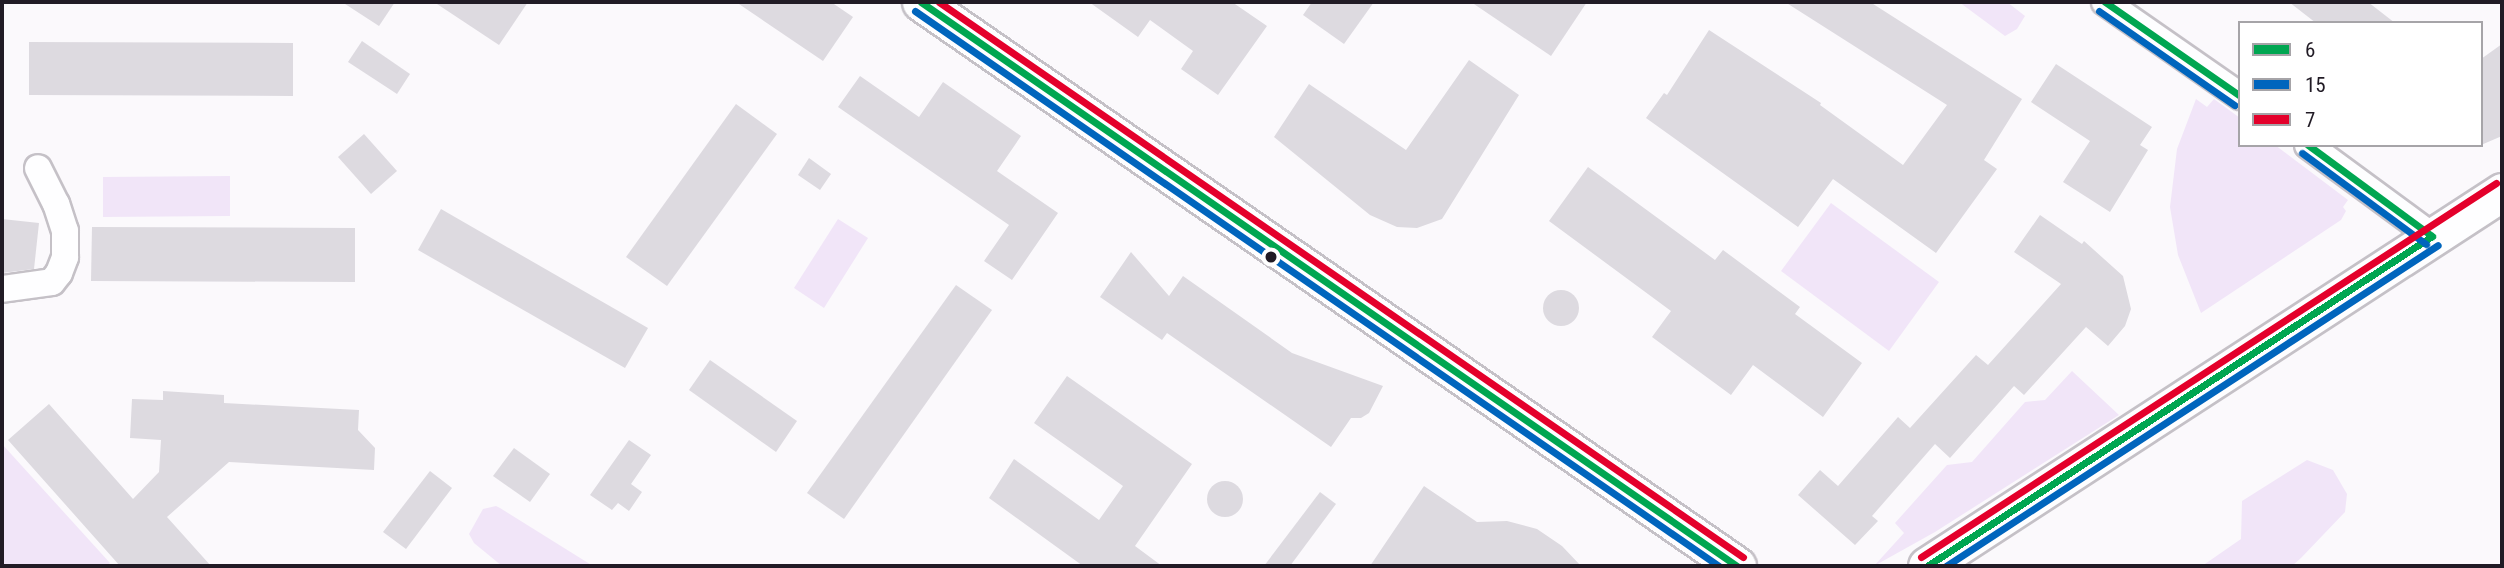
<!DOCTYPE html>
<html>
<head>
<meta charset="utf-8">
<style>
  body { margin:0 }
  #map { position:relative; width:2504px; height:568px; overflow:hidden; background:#fbf9fc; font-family:"Roboto Condensed",sans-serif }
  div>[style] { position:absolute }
  .green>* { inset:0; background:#f1e5f8 }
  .building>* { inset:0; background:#dddae0 }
  .round { border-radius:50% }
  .roads { filter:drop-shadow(2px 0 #c5c1c7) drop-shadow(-2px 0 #c5c1c7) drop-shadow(0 2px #c5c1c7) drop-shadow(0 -2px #c5c1c7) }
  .minor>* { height:26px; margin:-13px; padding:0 13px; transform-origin:13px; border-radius:13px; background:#fefeff }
  .secondary>* { height:37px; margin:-18.5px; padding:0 18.5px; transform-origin:18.5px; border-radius:18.5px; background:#fefeff }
  .bus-1>* { height:7px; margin:-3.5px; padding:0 3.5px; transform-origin:3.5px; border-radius:3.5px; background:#00a651 }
  .bus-2>* { height:7px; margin:-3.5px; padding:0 3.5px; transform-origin:3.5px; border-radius:3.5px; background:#0065bd }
  .bus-3>* { height:7px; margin:-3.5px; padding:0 3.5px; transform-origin:3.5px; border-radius:3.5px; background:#e4002b }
  .dots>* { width:19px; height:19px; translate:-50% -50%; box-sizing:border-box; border:4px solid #fff; border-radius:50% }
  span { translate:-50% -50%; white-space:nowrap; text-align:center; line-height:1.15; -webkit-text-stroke:5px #fff; paint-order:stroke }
  .frame { position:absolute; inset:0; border:4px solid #211b25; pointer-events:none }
  .legend { position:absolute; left:2238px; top:21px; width:245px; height:126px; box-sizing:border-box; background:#fff; border:2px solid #a6a4a8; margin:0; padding:9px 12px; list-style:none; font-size:21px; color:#211b25 }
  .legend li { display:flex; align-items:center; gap:14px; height:35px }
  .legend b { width:35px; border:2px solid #a6a4a8 }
</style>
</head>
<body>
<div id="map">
  <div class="green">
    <div style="clip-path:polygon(1959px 2px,2007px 2px,2025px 16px,2017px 29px,2005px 36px)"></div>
    <div style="clip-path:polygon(2196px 99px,2207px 107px,2214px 99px,2240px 118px,2240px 145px,2275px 145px,2348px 200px,2343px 207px,2346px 211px,2341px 220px,2201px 313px,2178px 255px,2170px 207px,2177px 149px)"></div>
    <div style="clip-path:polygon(230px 176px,230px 216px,103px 217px,103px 177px)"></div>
    <div style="clip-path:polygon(1831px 203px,1939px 282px,1889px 351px,1781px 271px)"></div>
    <div style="clip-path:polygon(838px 219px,868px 238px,824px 308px,794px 288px)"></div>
    <div style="clip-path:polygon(2072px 371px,2119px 415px,1935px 532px,1874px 566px,1904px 533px,1895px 523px,1947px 465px,1972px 462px,2025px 402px,2045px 400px)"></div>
    <div style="clip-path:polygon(2px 444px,110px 563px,107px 566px,2px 566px)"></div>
    <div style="clip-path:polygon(2307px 460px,2333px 470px,2347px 494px,2345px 512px,2301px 558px,2292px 566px,2202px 566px,2241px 539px,2242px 501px)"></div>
    <div style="clip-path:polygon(496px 506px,500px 508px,593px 566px,502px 566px,474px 543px,469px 534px,483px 509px)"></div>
  </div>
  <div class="building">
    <div style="clip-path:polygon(342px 2px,395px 2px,379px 26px)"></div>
    <div style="clip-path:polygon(434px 2px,528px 2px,499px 45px)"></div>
    <div style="clip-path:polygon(736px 2px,831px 2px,853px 17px,823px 61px)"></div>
    <div style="clip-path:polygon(1089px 2px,1232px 2px,1267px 26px,1218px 95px,1181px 69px,1193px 51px,1150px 20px,1138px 37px)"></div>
    <div style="clip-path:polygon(1312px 2px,1374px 2px,1344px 44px,1303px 15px)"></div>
    <div style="clip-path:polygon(1471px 2px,1587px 2px,1551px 56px)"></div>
    <div style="clip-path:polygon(1785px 2px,1870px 2px,2022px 99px,1984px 160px,1997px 169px,1936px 253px,1833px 179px,1798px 227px,1646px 118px,1664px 93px,1667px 95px,1709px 30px,1821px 103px,1820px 105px,1903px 165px,1947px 105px)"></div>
    <div style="clip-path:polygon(2289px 2px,2368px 2px,2395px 23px,2316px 23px)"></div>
    <div style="clip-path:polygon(362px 41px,410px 74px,397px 94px,348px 62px)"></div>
    <div style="clip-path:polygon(29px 42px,293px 43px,293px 96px,29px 95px)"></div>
    <div style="clip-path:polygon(2502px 44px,2502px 136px,2481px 145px,2481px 59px)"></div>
    <div style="clip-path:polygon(1469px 60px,1519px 95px,1442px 219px,1417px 228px,1397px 227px,1370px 215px,1274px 137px,1309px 84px,1406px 150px)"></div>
    <div style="clip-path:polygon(2056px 64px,2152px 127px,2140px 145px,2148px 150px,2110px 212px,2063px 182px,2090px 141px,2031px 102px)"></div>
    <div style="clip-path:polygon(860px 76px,919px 117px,943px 82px,1021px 136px,997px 171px,1058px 213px,1012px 280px,984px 261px,1009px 225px,838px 107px)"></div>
    <div style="clip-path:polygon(736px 104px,777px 134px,667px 286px,626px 257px)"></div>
    <div style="clip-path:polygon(364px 134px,397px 171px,371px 194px,338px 157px)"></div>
    <div style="clip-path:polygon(809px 158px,831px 174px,820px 190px,798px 175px)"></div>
    <div style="clip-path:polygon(1588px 167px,1715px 260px,1723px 250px,1800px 307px,1795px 314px,1862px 363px,1823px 417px,1753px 365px,1731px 395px,1652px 337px,1671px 311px,1549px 221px)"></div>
    <div style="clip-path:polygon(441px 209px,648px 328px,625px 368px,418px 250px)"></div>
    <div style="clip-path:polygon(2040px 215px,2082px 244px,2084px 241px,2123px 276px,2131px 309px,2125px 326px,2108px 346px,2086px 327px,2024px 395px,2014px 386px,1950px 458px,1935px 444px,1872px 516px,1878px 521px,1855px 545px,1798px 495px,1820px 470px,1838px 486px,1898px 417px,1910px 428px,1976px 355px,1988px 365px,2061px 284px,2014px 252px)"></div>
    <div style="clip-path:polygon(2px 219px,39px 223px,34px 269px,2px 273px)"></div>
    <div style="clip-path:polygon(92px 227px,355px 228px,355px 282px,91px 281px)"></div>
    <div style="clip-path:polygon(1131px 252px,1169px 296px,1183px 276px,1292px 353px,1383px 386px,1369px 413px,1361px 418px,1351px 418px,1331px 447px,1167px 333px,1162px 340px,1100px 297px)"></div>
    <div style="clip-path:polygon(956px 285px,992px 310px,844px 519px,807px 493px)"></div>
    <div class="round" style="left:1543px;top:290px;width:36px;height:36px"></div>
    <div style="clip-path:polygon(710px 360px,797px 421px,776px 452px,689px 390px)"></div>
    <div style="clip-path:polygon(1067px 376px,1192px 464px,1135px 546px,1162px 566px,1083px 566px,989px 498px,1014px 459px,1099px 520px,1123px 486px,1034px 423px)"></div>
    <div style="clip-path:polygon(163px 391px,224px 395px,224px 403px,359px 410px,358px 430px,375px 448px,374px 470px,229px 462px,167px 517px,211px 566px,120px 566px,8px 440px,49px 404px,133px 499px,159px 472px,161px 440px,130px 438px,132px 399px,163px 400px)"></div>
    <div style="clip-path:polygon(629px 440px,651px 455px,631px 484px,642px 492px,629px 511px,618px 503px,612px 510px,590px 495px)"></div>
    <div style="clip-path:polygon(514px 448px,550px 474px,530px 502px,493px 476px)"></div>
    <div style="clip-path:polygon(430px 471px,452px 488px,406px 549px,383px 532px)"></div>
    <div class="round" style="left:1207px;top:481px;width:36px;height:36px"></div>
    <div style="clip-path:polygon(1424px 486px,1477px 522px,1507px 521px,1537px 529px,1562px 546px,1581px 566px,1370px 566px)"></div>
    <div style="clip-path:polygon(1320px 492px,1336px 504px,1290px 566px,1264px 566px)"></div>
  </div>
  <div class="roads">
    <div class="minor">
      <div style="left:2105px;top:2px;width:165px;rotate:34.8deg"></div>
      <div style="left:2308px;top:145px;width:154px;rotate:36.3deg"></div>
      <div style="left:2px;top:289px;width:50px;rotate:-8deg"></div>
      <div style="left:52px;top:282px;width:11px;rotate:-52deg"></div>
      <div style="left:59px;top:273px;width:17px;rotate:-69deg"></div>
      <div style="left:65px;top:257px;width:26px;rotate:-90deg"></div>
      <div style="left:65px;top:231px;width:28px;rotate:-108deg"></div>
      <div style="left:56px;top:204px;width:40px;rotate:-116.6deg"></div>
    </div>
    <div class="secondary">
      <div style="left:921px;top:2px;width:992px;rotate:34.65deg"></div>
      <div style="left:1927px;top:566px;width:686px;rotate:-33.04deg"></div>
    </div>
  </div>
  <div class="bus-1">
    <div style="left:921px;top:2px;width:992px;rotate:34.65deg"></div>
    <div style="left:2105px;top:2px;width:165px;rotate:34.8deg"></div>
    <div style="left:2308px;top:145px;width:154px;rotate:36.3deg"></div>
    <div style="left:1927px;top:566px;width:603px;rotate:-33.16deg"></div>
  </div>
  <div class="bus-2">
    <div style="left:915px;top:11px;width:977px;rotate:34.62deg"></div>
    <div style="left:2099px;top:11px;width:165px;rotate:34.8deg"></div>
    <div style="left:2302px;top:153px;width:154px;rotate:36.3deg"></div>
    <div style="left:1946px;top:566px;width:587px;rotate:-33.12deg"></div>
  </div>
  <div class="bus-3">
    <div style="left:939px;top:2px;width:977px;rotate:34.62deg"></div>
    <div style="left:1921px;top:557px;width:686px;rotate:-33.04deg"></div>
  </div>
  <div class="dots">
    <div style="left:1271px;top:257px;background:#211b25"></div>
  </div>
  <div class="frame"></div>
  <ul class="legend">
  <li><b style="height:9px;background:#00a651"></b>6</li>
  <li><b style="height:9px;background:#0065bd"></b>15</li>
  <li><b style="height:9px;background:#e4002b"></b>7</li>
  </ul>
</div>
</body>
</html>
